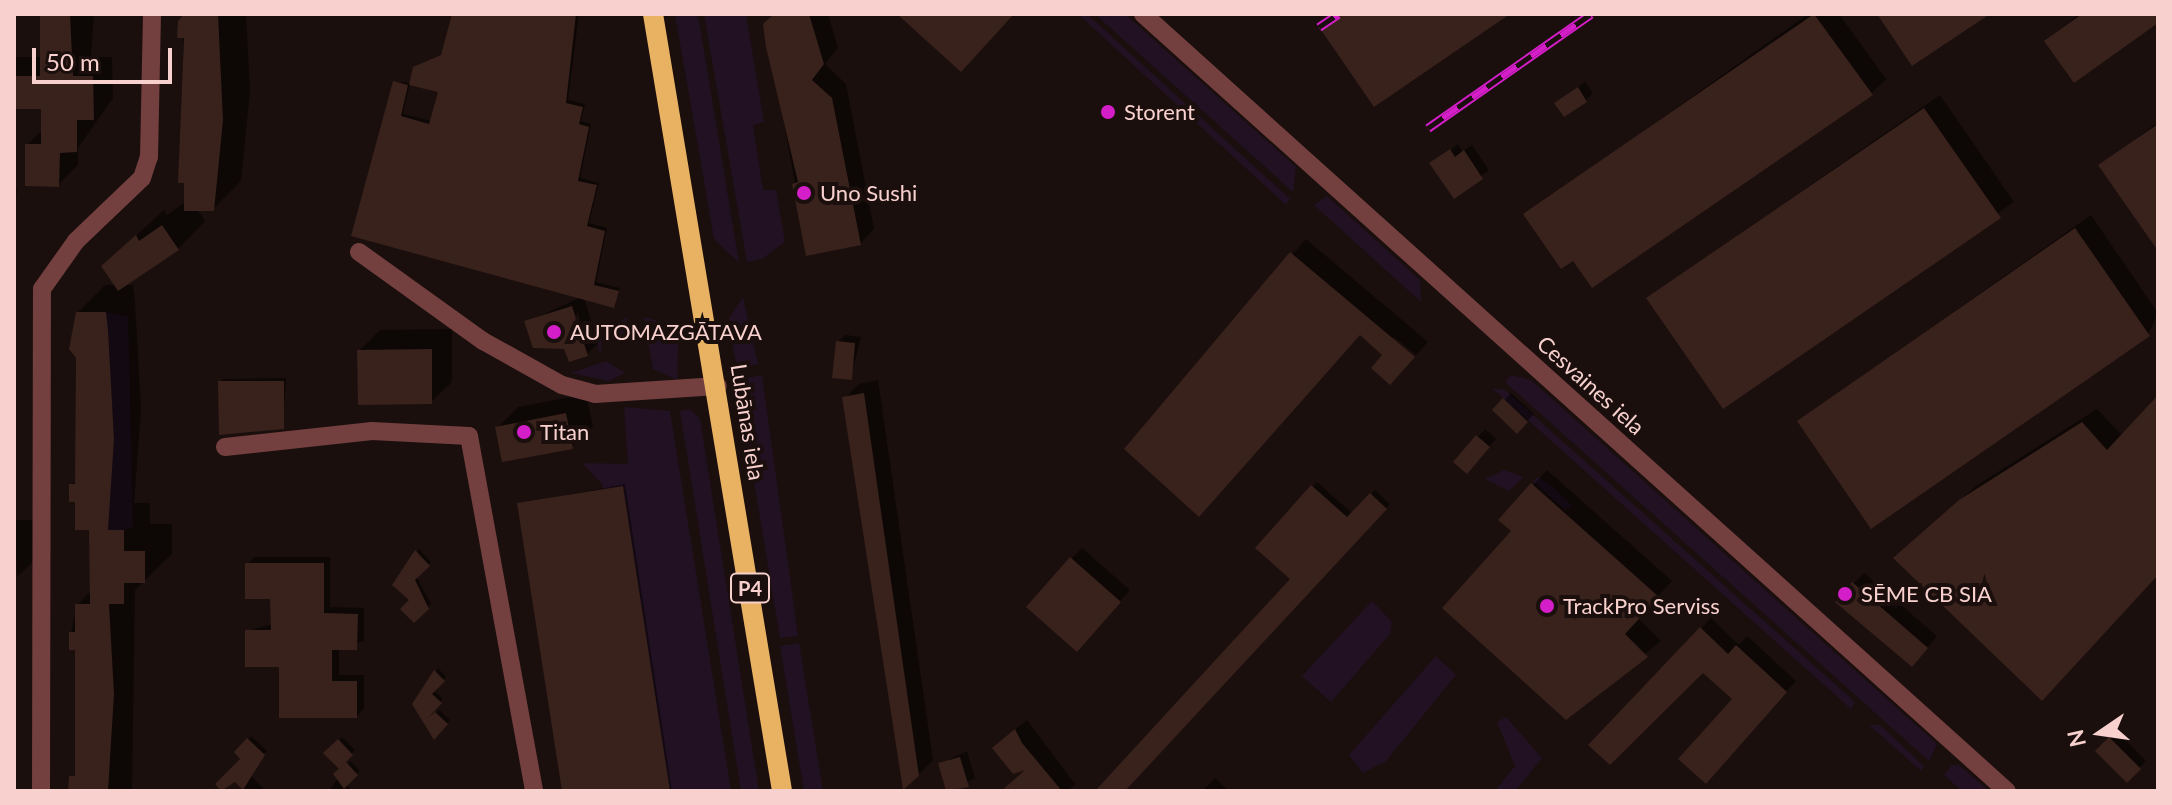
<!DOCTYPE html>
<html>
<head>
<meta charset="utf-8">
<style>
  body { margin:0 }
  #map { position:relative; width:2172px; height:805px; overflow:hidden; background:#1a0f0d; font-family:Lato,sans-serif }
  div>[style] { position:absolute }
  .green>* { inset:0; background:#221123 }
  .shadow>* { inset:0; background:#0007 }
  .building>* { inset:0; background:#39211c }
  .minor>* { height:18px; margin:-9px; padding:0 9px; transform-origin:9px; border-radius:9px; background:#733f3f }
  .major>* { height:20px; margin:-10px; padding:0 10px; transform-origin:10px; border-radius:10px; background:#e9b263 }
  .rail>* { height:9px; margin-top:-4.5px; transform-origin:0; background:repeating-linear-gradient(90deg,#1a0f0d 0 18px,#d41ec8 0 36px); box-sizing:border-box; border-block:2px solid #d41ec8 }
  .dots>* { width:22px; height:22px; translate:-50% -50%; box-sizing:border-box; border:4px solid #1a0f0d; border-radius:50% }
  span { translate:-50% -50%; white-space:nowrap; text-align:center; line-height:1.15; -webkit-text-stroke:8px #1a0f0d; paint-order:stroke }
  .shield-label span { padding:2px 6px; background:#1a0f0d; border:2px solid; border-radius:6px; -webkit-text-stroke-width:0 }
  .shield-label { font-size:20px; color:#f8d1ce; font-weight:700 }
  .poi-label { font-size:22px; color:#f8d1ce }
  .left { translate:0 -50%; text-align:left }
  .street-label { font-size:22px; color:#f8d1ce }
  .frame { position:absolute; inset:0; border:16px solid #f8d1ce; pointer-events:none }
  .north { position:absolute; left:2060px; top:693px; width:80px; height:80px; -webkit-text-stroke:6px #1a0f0d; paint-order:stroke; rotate:257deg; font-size:22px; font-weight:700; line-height:32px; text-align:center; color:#f8d1ce }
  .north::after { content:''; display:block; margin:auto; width:28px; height:36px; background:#f8d1ce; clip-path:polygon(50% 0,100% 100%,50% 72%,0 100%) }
  .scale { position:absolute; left:32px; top:48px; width:140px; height:36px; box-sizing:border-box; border:4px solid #f8d1ce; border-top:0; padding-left:10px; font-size:24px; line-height:28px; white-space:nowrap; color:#f8d1ce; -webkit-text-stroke:6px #1a0f0d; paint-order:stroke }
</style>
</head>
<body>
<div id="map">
  <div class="green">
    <div style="clip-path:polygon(675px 14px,697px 14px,700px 27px,739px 263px,714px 239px)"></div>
    <div style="clip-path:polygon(704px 14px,746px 14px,764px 122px,753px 125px,763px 190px,776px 190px,785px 242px,762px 259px,747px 262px)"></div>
    <div style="clip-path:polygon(1078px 14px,1087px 14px,1290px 199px,1286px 205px)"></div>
    <div style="clip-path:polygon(1095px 14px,1125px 14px,1296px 167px,1293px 192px)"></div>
    <div style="clip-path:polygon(1327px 196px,1420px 280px,1421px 302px,1314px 205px)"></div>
    <div style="clip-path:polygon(743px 297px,758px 364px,737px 368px,728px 320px)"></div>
    <div style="clip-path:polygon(106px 312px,128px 317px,133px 527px,124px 530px,105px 530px,114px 439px)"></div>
    <div style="clip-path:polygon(627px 317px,626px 341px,602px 339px,600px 358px,597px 335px)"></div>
    <div style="clip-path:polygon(644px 317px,679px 326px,677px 380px,653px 369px)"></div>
    <div style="clip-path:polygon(606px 361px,625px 373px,609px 381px,571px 373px)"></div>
    <div style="clip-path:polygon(762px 375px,798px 636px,780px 638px,737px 380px)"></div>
    <div style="clip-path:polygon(1511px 375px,1531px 380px,1937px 744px,1929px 761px,1505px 382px)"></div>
    <div style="clip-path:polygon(1492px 388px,1505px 390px,1855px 702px,1851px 709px)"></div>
    <div style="clip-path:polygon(624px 407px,670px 411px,731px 791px,670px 791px,602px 484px,582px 463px,628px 464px)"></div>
    <div style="clip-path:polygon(690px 409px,700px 419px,759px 791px,741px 791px,680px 411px)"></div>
    <div style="clip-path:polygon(1504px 470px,1523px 477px,1509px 491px,1485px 479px)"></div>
    <div style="clip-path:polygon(1538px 477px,1549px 484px,1572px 505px,1565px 510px,1533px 481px)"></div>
    <div style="clip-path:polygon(1372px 601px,1392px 622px,1390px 634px,1331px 702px,1302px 676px)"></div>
    <div style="clip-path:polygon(799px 643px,823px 791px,804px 791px,780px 646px)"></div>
    <div style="clip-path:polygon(1436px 656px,1456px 675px,1386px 761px,1363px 773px,1349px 755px)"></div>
    <div style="clip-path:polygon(1506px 717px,1542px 758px,1515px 791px,1495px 791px,1515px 766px,1497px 722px)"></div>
    <div style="clip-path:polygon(1869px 725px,1880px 725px,1924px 766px,1921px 771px)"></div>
    <div style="clip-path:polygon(1952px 765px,1959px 765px,1989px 791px,1962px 791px,1944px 775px)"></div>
  </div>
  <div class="shadow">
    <div style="clip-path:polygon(46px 14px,94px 14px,91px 57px,112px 57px,113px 98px,78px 148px,78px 165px,58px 185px,27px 145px,43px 129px,43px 107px,14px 107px,14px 57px,43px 57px)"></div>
    <div style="clip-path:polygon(183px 14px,246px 14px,250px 92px,241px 181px,213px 209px,197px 209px,205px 221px,178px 249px,124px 285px,133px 285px,135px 301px,141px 411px,134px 503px,150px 503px,150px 524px,172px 524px,172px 554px,135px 590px,132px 791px,70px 791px,77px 771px,77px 648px,71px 633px,77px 605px,92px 590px,91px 528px,71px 485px,77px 479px,77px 313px,105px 285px,116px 285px,103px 266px,164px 210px,167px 215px,184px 203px)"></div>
    <div style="clip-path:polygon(evenodd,454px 14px,579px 14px,568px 100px,585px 104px,581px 121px,591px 124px,580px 178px,599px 183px,589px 223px,607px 228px,596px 282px,620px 288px,614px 306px,584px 298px,598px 343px,587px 354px,527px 322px,581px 297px,354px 235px,395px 82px,411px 83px,419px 65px,443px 54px,454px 14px,410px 83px,440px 90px,432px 121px,403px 114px,410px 83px)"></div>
    <div style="clip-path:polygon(777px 14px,828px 14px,838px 48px,825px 64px,846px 84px,874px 229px,860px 244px,808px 254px,766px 25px)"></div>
    <div style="clip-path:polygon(1808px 14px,1839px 14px,1886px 79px,1871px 94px,1573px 258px,1526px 215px)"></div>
    <div style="clip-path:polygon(2079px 14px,2158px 14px,2158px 21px,2047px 41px)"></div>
    <div style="clip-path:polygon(1585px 82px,1593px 93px,1586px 100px,1557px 103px)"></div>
    <div style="clip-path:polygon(1940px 95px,2014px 202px,1724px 406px,1648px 298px)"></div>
    <div style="clip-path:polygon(2158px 122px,2158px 248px,2101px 166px)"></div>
    <div style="clip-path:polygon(1458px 144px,1462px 151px,1472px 145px,1489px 170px,1454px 197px,1432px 164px)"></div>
    <div style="clip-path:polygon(14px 189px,17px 189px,14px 222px)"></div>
    <div style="clip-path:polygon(2091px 215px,2158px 313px,2148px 335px,1799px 421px)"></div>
    <div style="clip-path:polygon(1306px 239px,1428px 342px,1416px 355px,1394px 337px,1385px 354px,1361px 333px,1126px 449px)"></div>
    <div style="clip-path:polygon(452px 329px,452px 382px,431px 402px,359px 351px,380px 330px)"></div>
    <div style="clip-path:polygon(845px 335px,861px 337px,851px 377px,838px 342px)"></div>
    <div style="clip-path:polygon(286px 378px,283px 427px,220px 382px,223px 379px)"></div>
    <div style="clip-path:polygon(878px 380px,933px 760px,918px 775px,845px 398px,859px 384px)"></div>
    <div style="clip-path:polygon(1511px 393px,1534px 414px,1517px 431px,1495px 410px)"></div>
    <div style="clip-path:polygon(586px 394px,593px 426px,572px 447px,497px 428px,518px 407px)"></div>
    <div style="clip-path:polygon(2158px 398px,2158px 574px,1910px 544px,1976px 486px,2097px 409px,2123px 436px)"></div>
    <div style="clip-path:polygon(1485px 429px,1496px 439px,1474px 464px,1456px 462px)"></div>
    <div style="clip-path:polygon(1547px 470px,1672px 581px,1638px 618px,1661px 641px,1566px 718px,1514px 531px,1533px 485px)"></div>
    <div style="clip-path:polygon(1317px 482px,1353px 514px,1375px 490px,1390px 504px,1122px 791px,1098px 791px,1293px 579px,1258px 548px)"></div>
    <div style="clip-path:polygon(625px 484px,672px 791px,564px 791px,519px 504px)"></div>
    <div style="clip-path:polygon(14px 520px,45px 520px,45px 550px,17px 577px)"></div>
    <div style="clip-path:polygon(1082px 548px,1130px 590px,1087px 639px,1072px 558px)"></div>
    <div style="clip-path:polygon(419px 549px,431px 562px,416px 576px,431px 604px,414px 621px,412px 600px,395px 584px)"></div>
    <div style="clip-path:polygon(254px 557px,330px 557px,330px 607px,364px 608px,364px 641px,339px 648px,339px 675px,364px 675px,364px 708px,357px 716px,281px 665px,247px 631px,273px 624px,272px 597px,247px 564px)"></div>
    <div style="clip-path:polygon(1864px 573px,1937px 636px,1922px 654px,1853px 584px)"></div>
    <div style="clip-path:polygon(1711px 618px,1739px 645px,1747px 636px,1796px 681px,1716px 771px,1734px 698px,1703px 670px,1591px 745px)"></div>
    <div style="clip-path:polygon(438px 668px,446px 677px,433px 690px,443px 699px,424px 719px,415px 704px)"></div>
    <div style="clip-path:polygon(439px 710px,450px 720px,435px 736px,426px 722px)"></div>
    <div style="clip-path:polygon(1027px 720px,1075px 784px,1068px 791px,1002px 791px,1031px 767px,1005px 738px)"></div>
    <div style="clip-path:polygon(2117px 731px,2146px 761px,2127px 780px,2098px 751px)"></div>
    <div style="clip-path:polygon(251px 736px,267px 751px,252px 764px,252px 777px,266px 791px,243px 791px,235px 779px,243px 759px,237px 752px)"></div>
    <div style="clip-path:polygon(342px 737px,355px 750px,339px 766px,326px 753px)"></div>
    <div style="clip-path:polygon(967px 751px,975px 778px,948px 791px,940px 764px)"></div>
    <div style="clip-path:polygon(350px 761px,360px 771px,346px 784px,352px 791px,329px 791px)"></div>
    <div style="clip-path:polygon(1215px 778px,1229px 791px,1202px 791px)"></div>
  </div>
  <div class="building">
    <div style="clip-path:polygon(40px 14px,70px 14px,73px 76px,93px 76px,94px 120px,77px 120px,77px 152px,60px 153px,59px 187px,25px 186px,25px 144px,41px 144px,41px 109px,14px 109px,14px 76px,40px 76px)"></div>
    <div style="clip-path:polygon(184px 14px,218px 14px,223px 120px,214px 211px,184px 211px,184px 183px,178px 183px,184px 38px,177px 38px,178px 21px)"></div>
    <div style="clip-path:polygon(452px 14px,576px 14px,566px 103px,583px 107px,579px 124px,589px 127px,578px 181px,597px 185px,587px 226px,605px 231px,594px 285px,619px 291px,614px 308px,351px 236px,393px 81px,408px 85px,401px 116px,429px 124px,438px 92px,409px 85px,413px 67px,441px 55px)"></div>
    <div style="clip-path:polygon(774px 14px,809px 14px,824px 64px,812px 80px,832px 98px,861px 245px,806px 256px,792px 184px,798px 182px,766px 47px,763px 24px)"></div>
    <div style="clip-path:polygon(897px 14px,1014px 14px,961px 72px)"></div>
    <div style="clip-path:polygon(1337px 14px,1510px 14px,1374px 107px,1319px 27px)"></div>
    <div style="clip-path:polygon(1814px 14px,1873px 95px,1592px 288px,1573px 261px,1561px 269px,1523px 214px)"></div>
    <div style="clip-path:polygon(1877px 14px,1990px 14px,1912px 66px)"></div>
    <div style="clip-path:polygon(2082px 14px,2158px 14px,2158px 23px,2074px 83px,2044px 41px)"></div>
    <div style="clip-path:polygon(1578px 87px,1587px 102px,1564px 117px,1554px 103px)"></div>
    <div style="clip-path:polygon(1924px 108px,2001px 218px,1723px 409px,1646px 298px)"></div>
    <div style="clip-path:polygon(2158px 124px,2158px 251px,2098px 165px)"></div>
    <div style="clip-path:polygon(1450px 149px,1455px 157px,1464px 150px,1483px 179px,1454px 199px,1429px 163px)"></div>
    <div style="clip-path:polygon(162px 225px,179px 250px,118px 291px,101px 266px,136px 235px,139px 241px)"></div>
    <div style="clip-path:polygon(2075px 228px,2150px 336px,1871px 529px,1797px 421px)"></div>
    <div style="clip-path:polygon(1290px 252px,1415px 357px,1390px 385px,1371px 368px,1382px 355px,1360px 335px,1199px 517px,1124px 449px)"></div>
    <div style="clip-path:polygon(572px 306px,588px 356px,569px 362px,564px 349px,533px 348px,524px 321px)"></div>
    <div style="clip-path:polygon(76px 312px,106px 312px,108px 330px,114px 439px,108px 530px,124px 530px,124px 551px,145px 551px,145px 583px,124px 583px,124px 604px,109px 604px,114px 694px,108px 791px,68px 791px,69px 776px,75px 776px,75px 650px,69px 650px,69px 632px,75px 632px,75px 604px,90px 604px,89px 530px,75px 530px,75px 502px,69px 502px,69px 484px,75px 484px,76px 358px,69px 349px)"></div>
    <div style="clip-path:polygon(836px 341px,855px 343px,852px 380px,832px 378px)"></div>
    <div style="clip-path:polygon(432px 349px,432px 404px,358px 405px,357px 350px)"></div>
    <div style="clip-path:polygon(218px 381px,284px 381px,284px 429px,219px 435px)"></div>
    <div style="clip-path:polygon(864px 393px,919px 776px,903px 790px,842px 397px)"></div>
    <div style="clip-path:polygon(2158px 395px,2158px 575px,2042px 701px,1893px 558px,1959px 500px,2082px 422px,2107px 450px)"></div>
    <div style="clip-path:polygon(1503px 398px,1528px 422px,1517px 434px,1492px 410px)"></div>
    <div style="clip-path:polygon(566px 413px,573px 449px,502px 462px,495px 427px)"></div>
    <div style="clip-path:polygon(1476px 435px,1490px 447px,1467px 474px,1453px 462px)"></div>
    <div style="clip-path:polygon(1531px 483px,1659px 597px,1625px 634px,1648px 657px,1566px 720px,1442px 608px,1511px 531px,1498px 520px)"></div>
    <div style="clip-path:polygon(1311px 485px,1347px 517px,1370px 493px,1387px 509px,1125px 791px,1095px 791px,1290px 579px,1255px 548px)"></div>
    <div style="clip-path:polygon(623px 486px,670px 791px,562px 791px,517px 503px)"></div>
    <div style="clip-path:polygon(415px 550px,430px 566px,415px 580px,429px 609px,414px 623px,400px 609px,409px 600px,392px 585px)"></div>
    <div style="clip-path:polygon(1070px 557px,1121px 602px,1077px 652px,1026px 607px)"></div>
    <div style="clip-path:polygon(245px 563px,324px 563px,324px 613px,358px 614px,357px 650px,332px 650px,332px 681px,357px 681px,357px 718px,279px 718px,279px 667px,245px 667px,245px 630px,271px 630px,270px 599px,245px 599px)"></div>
    <div style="clip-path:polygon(1852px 582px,1928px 648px,1912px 667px,1835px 602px)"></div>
    <div style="clip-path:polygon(1700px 627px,1728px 654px,1736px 645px,1787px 692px,1706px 784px,1678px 759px,1732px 699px,1703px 673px,1610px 765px,1588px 745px)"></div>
    <div style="clip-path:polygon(434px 670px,445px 681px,432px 694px,442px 703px,428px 718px,435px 712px,448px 724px,434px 740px,412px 704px)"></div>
    <div style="clip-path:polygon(1015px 729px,1022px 743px,1062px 791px,1001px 791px,1025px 770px,1013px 774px,992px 748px)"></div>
    <div style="clip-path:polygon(2109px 737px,2141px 769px,2127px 783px,2095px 751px)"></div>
    <div style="clip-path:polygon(247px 738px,265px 755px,243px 790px,235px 782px,221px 791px,215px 784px,240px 759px,234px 752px)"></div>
    <div style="clip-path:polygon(338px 739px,353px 755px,339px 769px,323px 753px)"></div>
    <div style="clip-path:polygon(960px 757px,969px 787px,946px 791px,938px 763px)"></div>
    <div style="clip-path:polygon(346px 762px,358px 775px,344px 789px,333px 774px)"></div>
  </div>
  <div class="minor">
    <div style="left:1143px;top:14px;width:1162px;rotate:41.97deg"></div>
    <div style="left:359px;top:252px;width:153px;rotate:35.7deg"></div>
    <div style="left:483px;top:341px;width:90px;rotate:29.1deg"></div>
    <div style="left:562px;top:385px;width:34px;rotate:15deg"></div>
    <div style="left:595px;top:394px;width:123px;rotate:-3.7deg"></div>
    <div style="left:225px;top:447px;width:148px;rotate:-6.2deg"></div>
    <div style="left:372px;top:431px;width:97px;rotate:3deg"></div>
    <div style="left:469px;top:436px;width:361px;rotate:79.6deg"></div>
    <div style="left:41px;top:791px;width:502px;rotate:-89.89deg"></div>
    <div style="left:42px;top:289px;width:59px;rotate:-54.7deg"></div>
    <div style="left:76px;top:241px;width:91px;rotate:-43.7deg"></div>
    <div style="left:142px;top:178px;width:22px;rotate:-72deg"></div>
    <div style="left:149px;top:157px;width:143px;rotate:-88.8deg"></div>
  </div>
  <div class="major">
    <div style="left:653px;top:14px;width:788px;rotate:80.57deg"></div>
  </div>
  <div class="rail">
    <div style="left:1319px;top:27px;width:23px;rotate:-34deg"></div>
    <div style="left:1428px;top:128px;width:199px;rotate:-35deg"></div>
  </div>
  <div class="dots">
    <div style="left:1108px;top:112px;background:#d41ec8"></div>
    <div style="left:804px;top:193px;background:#d41ec8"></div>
    <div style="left:554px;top:332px;background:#d41ec8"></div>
    <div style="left:524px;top:432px;background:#d41ec8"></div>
    <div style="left:1845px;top:594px;background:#d41ec8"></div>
    <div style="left:1547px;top:606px;background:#d41ec8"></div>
  </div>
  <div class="shield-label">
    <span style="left:750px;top:588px">P4</span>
  </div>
  <div class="poi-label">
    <span class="left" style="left:1124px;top:112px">Storent</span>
    <span class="left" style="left:820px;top:193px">Uno Sushi</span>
    <span class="left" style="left:570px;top:332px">AUTOMAZGĀTAVA</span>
    <span class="left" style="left:540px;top:432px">Titan</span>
    <span class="left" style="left:1861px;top:594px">SĒME CB SIA</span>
    <span class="left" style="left:1563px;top:606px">TrackPro Serviss</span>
  </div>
  <div class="street-label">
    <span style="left:1591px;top:385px;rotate:42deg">Cesvaines iela</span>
    <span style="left:748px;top:422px;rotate:81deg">Lubānas iela</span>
  </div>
  <div class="frame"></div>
  <div class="north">N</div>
  <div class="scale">50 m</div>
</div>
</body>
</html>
